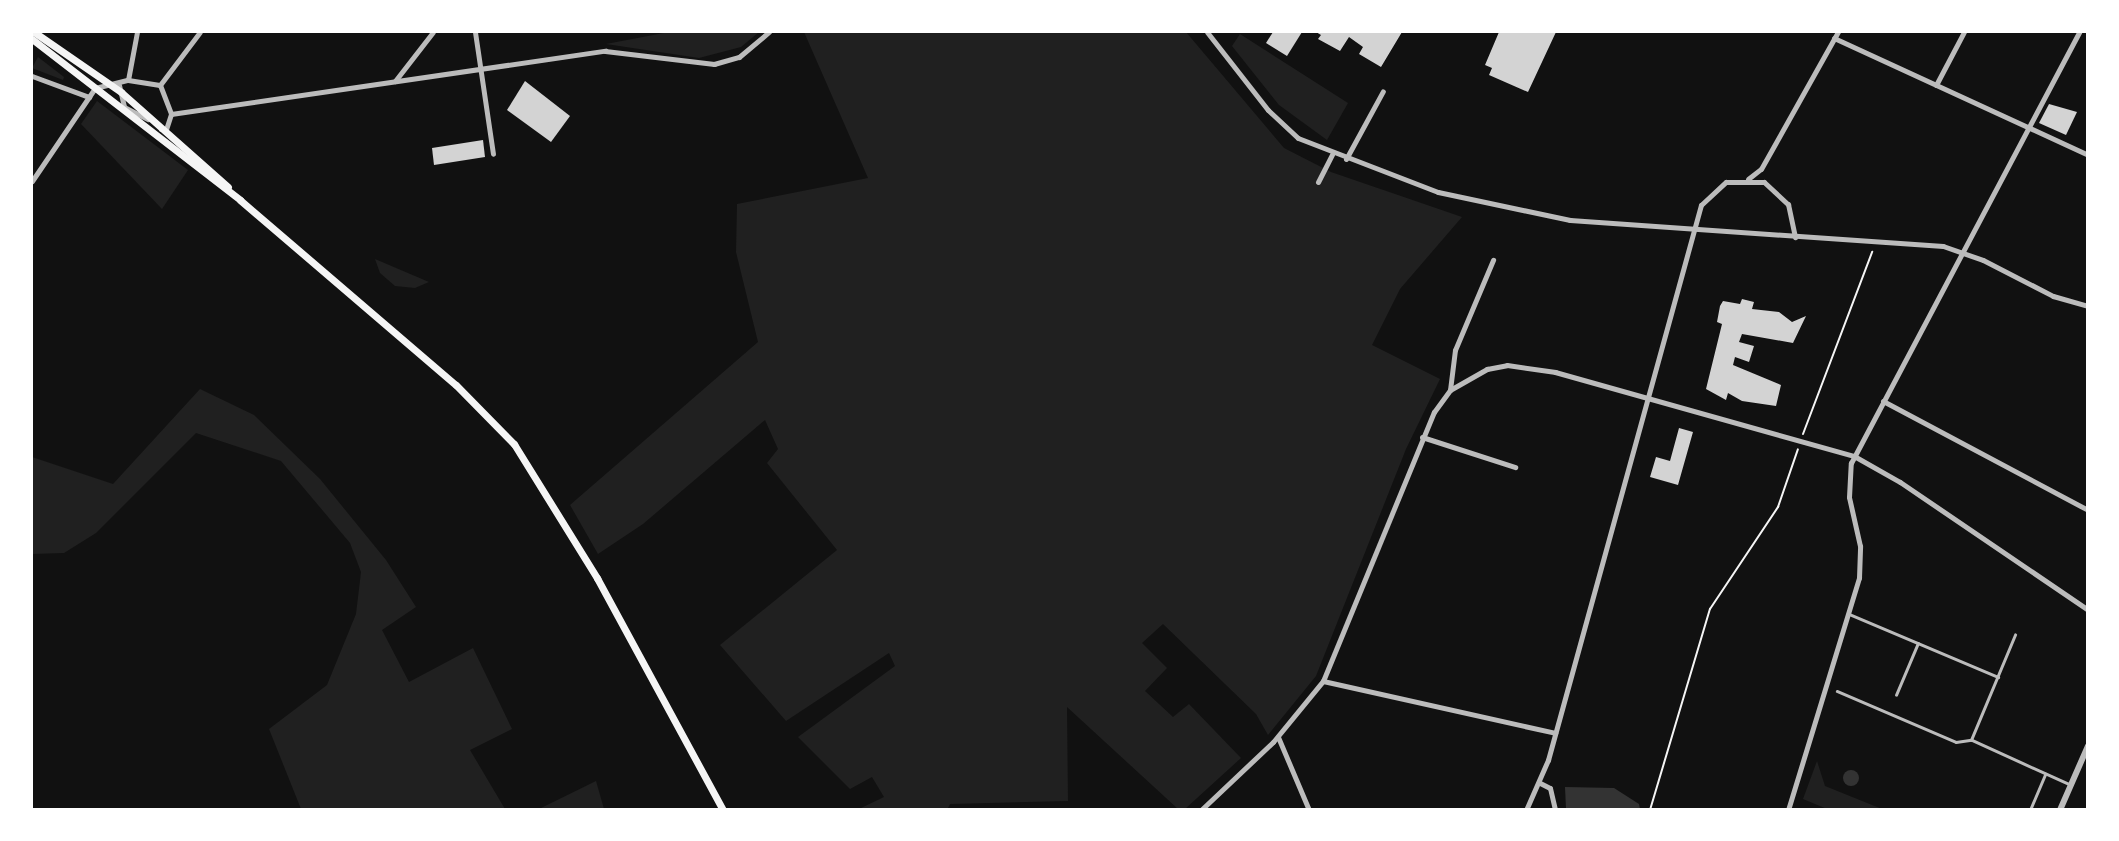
<!DOCTYPE html>
<html>
<head>
<meta charset="utf-8">
<style>
  body { margin:0 }
  #map { position:relative; width:2119px; height:841px; overflow:hidden; background:#111; font-family:Jost,sans-serif }
  div>[style] { position:absolute }
  .green>* { inset:0; background:#202020 }
  .water>* { inset:0; background:#333 }
  .round { border-radius:50% }
  .building>* { inset:0; background:#d3d3d3 }
  .path>* { height:2px; margin:-1px; padding:0 1px; transform-origin:1px; border-radius:1px; background:#f5f5f5 }
  .service>* { height:2.5px; margin:-1.25px; padding:0 1.25px; transform-origin:1.25px; border-radius:1.25px; background:#bcbcbc }
  .minor>* { height:5px; margin:-2.5px; padding:0 2.5px; transform-origin:2.5px; border-radius:2.5px; background:#bcbcbc }
  .tertiary>* { height:6px; margin:-3px; padding:0 3px; transform-origin:3px; border-radius:3px; background:#bcbcbc }
  .secondary>* { height:7px; margin:-3.5px; padding:0 3.5px; transform-origin:3.5px; border-radius:3.5px; background:#f5f5f5 }
  span { translate:-50% -50%; white-space:nowrap; text-align:center; line-height:1.15; -webkit-text-stroke:5px #fff; paint-order:stroke }
  .frame { position:absolute; inset:0; border:33px solid #fff; pointer-events:none }
</style>
</head>
<body>
<div id="map">
  <div class="green">
    <div style="clip-path:polygon(669px 32px,759px 32px,741px 47px,699px 58px,606px 44px)"></div>
    <div style="clip-path:polygon(804px 32px,1186px 32px,1284px 148px,1331px 172px,1462px 217px,1400px 289px,1372px 345px,1440px 379px,1406px 449px,1316px 676px,1268px 735px,1256px 714px,1163px 624px,1142px 643px,1167px 668px,1145px 691px,1173px 717px,1189px 704px,1241px 758px,1185px 809px,1178px 809px,1067px 707px,1068px 801px,950px 804px,947px 810px,859px 809px,884px 797px,872px 777px,850px 789px,798px 737px,895px 666px,889px 653px,786px 721px,720px 645px,837px 550px,767px 463px,778px 449px,765px 420px,643px 524px,598px 554px,570px 505px,758px 342px,736px 252px,737px 204px,868px 178px)"></div>
    <div style="clip-path:polygon(1240px 34px,1348px 103px,1327px 140px,1279px 105px,1232px 46px)"></div>
    <div style="clip-path:polygon(38px 57px,64px 77px,63px 80px,32px 68px)"></div>
    <div style="clip-path:polygon(97px 101px,188px 170px,162px 209px,81px 124px)"></div>
    <div style="clip-path:polygon(375px 259px,429px 282px,415px 288px,395px 286px,380px 273px)"></div>
    <div style="clip-path:polygon(200px 389px,254px 415px,320px 479px,386px 560px,416px 607px,382px 630px,409px 682px,473px 648px,512px 729px,470px 750px,505px 809px,301px 809px,269px 729px,327px 685px,356px 614px,361px 572px,350px 543px,281px 461px,196px 433px,96px 533px,64px 553px,32px 554px,32px 457px,113px 484px)"></div>
    <div style="clip-path:polygon(1817px 761px,1825px 786px,1882px 809px,1827px 809px,1803px 799px)"></div>
    <div style="clip-path:polygon(596px 781px,604px 809px,539px 809px)"></div>
  </div>
  <div class="water">
    <div class="round" style="left:1843px;top:770px;width:16px;height:16px"></div>
    <div style="clip-path:polygon(1565px 787px,1614px 788px,1639px 804px,1640px 809px,1566px 809px)"></div>
  </div>
  <div class="building">
    <div style="clip-path:polygon(1273px 32px,1302px 32px,1287px 56px,1266px 43px)"></div>
    <div style="clip-path:polygon(1316px 32px,1402px 32px,1381px 67px,1359px 54px,1363px 47px,1349px 37px,1340px 51px,1318px 39px,1321px 35px)"></div>
    <div style="clip-path:polygon(1499px 32px,1556px 32px,1528px 92px,1489px 75px,1492px 68px,1485px 65px)"></div>
    <div style="clip-path:polygon(525px 81px,570px 116px,551px 142px,507px 110px)"></div>
    <div style="clip-path:polygon(2049px 104px,2077px 112px,2066px 135px,2039px 123px)"></div>
    <div style="clip-path:polygon(483px 140px,485px 157px,434px 165px,432px 148px)"></div>
    <div style="clip-path:polygon(1742px 299px,1754px 302px,1752px 309px,1779px 312px,1792px 322px,1806px 316px,1793px 343px,1742px 334px,1739px 342px,1754px 346px,1749px 362px,1735px 357px,1733px 365px,1781px 385px,1776px 406px,1742px 401px,1728px 393px,1726px 400px,1706px 389px,1722px 324px,1717px 322px,1720px 306px,1723px 301px,1740px 304px)"></div>
    <div style="clip-path:polygon(1679px 428px,1693px 432px,1678px 485px,1650px 477px,1656px 457px,1670px 461px)"></div>
  </div>
  <div class="path">
    <div style="left:1803px;top:434px;width:195px;rotate:-69.2deg"></div>
    <div style="left:1650px;top:810px;width:210px;rotate:-73.4deg"></div>
    <div style="left:1710px;top:609px;width:123px;rotate:-56.3deg"></div>
    <div style="left:1778px;top:507px;width:61px;rotate:-71deg"></div>
  </div>
  <div class="service">
    <div style="left:1849px;top:614px;width:162px;rotate:22.9deg"></div>
    <div style="left:1837px;top:691px;width:129px;rotate:23.2deg"></div>
    <div style="left:1956px;top:742px;width:15px;rotate:-8deg"></div>
    <div style="left:1971px;top:740px;width:114px;rotate:-67.3deg"></div>
    <div style="left:1896px;top:695px;width:56px;rotate:-67.1deg"></div>
    <div style="left:1972px;top:740px;width:109px;rotate:24.4deg"></div>
    <div style="left:2030px;top:810px;width:39px;rotate:-67deg"></div>
  </div>
  <div class="minor">
    <div style="left:475px;top:32px;width:123px;rotate:81.6deg"></div>
    <div style="left:1207px;top:32px;width:99px;rotate:52deg"></div>
    <div style="left:1268px;top:110px;width:41px;rotate:43deg"></div>
    <div style="left:1298px;top:138px;width:150px;rotate:21.1deg"></div>
    <div style="left:1438px;top:192px;width:135px;rotate:12deg"></div>
    <div style="left:1570px;top:220px;width:374px;rotate:4deg"></div>
    <div style="left:1943px;top:246px;width:42px;rotate:19.3deg"></div>
    <div style="left:1983px;top:260px;width:79px;rotate:27.2deg"></div>
    <div style="left:2053px;top:296px;width:36px;rotate:16deg"></div>
    <div style="left:1834px;top:38px;width:280px;rotate:24.7deg"></div>
    <div style="left:32px;top:76px;width:61px;rotate:20.2deg"></div>
    <div style="left:128px;top:80px;width:49px;rotate:-79.4deg"></div>
    <div style="left:395px;top:81px;width:62px;rotate:-52.2deg"></div>
    <div style="left:119px;top:85px;width:23px;rotate:77deg"></div>
    <div style="left:124px;top:107px;width:27px;rotate:27deg"></div>
    <div style="left:160px;top:85px;width:66px;rotate:-53deg"></div>
    <div style="left:1936px;top:85px;width:60px;rotate:-62.2deg"></div>
    <div style="left:171px;top:114px;width:439px;rotate:-8.3deg"></div>
    <div style="left:605px;top:51px;width:110px;rotate:6.8deg"></div>
    <div style="left:714px;top:64px;width:26px;rotate:-16deg"></div>
    <div style="left:739px;top:57px;width:39px;rotate:-40deg"></div>
    <div style="left:1346px;top:159px;width:77px;rotate:-61.4deg"></div>
    <div style="left:1748px;top:179px;width:16px;rotate:-38deg"></div>
    <div style="left:1761px;top:169px;width:157px;rotate:-60.7deg"></div>
    <div style="left:32px;top:181px;width:112px;rotate:-55.9deg"></div>
    <div style="left:95px;top:88px;width:34px;rotate:-14deg"></div>
    <div style="left:128px;top:80px;width:32px;rotate:9deg"></div>
    <div style="left:160px;top:85px;width:31px;rotate:69deg"></div>
    <div style="left:171px;top:114px;width:16px;rotate:108deg"></div>
    <div style="left:166px;top:129px;width:5px;rotate:180deg"></div>
    <div style="left:1318px;top:182px;width:31px;rotate:-63deg"></div>
    <div style="left:1450px;top:390px;width:40px;rotate:-82.9deg"></div>
    <div style="left:1455px;top:350px;width:98px;rotate:-67.1deg"></div>
    <div style="left:1883px;top:401px;width:232px;rotate:28deg"></div>
    <div style="left:1422px;top:437px;width:98px;rotate:17.9deg"></div>
    <div style="left:1323px;top:681px;width:238px;rotate:12.6deg"></div>
    <div style="left:1278px;top:737px;width:79px;rotate:67deg"></div>
    <div style="left:1540px;top:783px;width:11px;rotate:27deg"></div>
    <div style="left:1550px;top:788px;width:23px;rotate:77deg"></div>
    <div style="left:1201px;top:810px;width:99px;rotate:-43.4deg"></div>
    <div style="left:1273px;top:742px;width:79px;rotate:-50.7deg"></div>
    <div style="left:1323px;top:681px;width:291px;rotate:-67.6deg"></div>
    <div style="left:1434px;top:412px;width:27px;rotate:-54deg"></div>
    <div style="left:1450px;top:390px;width:43px;rotate:-29.6deg"></div>
    <div style="left:1487px;top:369px;width:20px;rotate:-11deg"></div>
    <div style="left:1507px;top:365px;width:49px;rotate:8.3deg"></div>
    <div style="left:1555px;top:372px;width:311px;rotate:15.7deg"></div>
    <div style="left:1854px;top:456px;width:53px;rotate:29.5deg"></div>
    <div style="left:1900px;top:482px;width:227px;rotate:34.2deg"></div>
    <div style="left:1526px;top:810px;width:55px;rotate:-66.3deg"></div>
    <div style="left:1548px;top:760px;width:576px;rotate:-74.59deg"></div>
    <div style="left:1701px;top:205px;width:34px;rotate:-43deg"></div>
    <div style="left:1726px;top:182px;width:38px"></div>
    <div style="left:1764px;top:182px;width:33px;rotate:43deg"></div>
    <div style="left:1788px;top:204px;width:34px;rotate:78deg"></div>
    <div style="left:1788px;top:810px;width:243px;rotate:-73deg"></div>
    <div style="left:1859px;top:578px;width:32px;rotate:-88deg"></div>
    <div style="left:1860px;top:546px;width:50px;rotate:-102.7deg"></div>
    <div style="left:1849px;top:497px;width:34px;rotate:-87deg"></div>
    <div style="left:1851px;top:463px;width:488px;rotate:-62.1deg"></div>
  </div>
  <div class="tertiary">
    <div style="left:2060px;top:810px;width:70px;rotate:-66.4deg"></div>
  </div>
  <div class="secondary">
    <div style="left:34px;top:32px;width:106px;rotate:34.6deg"></div>
    <div style="left:121px;top:92px;width:143px;rotate:41.6deg"></div>
    <div style="left:32px;top:39px;width:263px;rotate:37.7deg"></div>
    <div style="left:240px;top:200px;width:284px;rotate:40.6deg"></div>
    <div style="left:456px;top:385px;width:83px;rotate:45.5deg"></div>
    <div style="left:514px;top:444px;width:158px;rotate:58.2deg"></div>
    <div style="left:597px;top:578px;width:264px;rotate:61.5deg"></div>
  </div>
  <div class="frame"></div>
</div>
</body>
</html>
